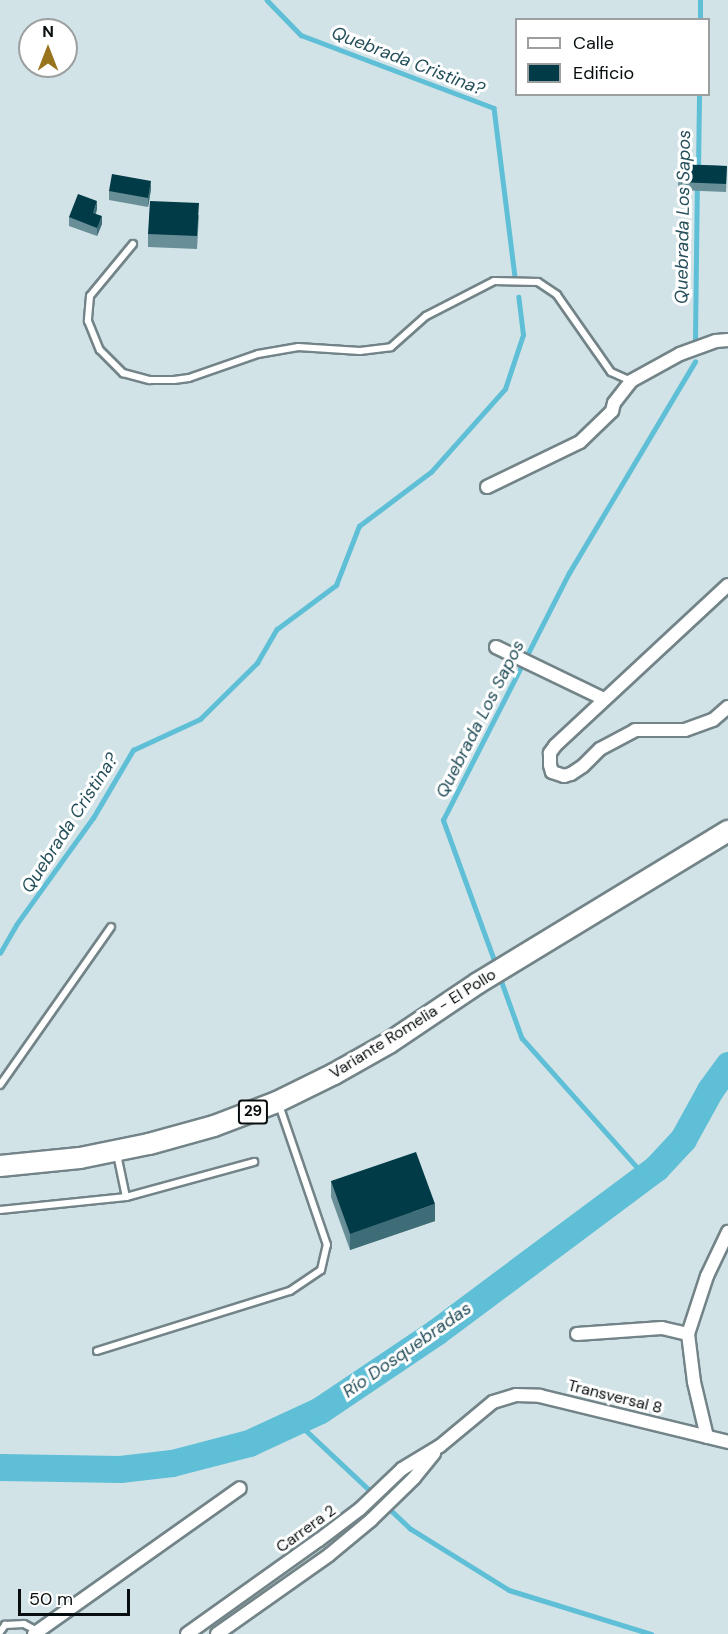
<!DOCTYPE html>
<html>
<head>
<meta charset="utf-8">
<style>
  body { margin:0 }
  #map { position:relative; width:728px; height:1634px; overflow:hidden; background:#d1e3e7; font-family:"DM Sans",sans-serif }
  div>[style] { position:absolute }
  .stream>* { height:4.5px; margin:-2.25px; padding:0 2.25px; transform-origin:2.25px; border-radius:2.25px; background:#5ebfd6 }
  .river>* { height:27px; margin:-13.5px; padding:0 13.5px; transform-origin:13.5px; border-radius:13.5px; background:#5ebfd6 }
  .roads { filter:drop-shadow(2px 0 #738488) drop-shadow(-2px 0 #738488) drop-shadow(0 2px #738488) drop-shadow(0 -2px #738488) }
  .service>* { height:6px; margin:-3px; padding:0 3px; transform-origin:3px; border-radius:3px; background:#fff }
  .minor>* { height:12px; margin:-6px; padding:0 6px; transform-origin:6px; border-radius:6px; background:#fff }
  .trunk>* { height:20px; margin:-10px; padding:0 10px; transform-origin:10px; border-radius:10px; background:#fff }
  .wall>* { inset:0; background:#688f97 }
  .shaded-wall>* { inset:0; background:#3f6d77 }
  .building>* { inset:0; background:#003b47 }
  span { translate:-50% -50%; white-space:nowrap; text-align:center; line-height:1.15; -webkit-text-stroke:6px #fff; paint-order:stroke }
  .shield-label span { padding:2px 4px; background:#fff; border:2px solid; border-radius:4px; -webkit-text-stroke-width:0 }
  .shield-label { font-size:15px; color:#080e0f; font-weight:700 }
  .street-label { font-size:16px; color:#080e0f }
  .water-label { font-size:18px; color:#25505b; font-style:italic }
  .legend { position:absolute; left:515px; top:18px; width:195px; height:78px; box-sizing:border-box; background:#fff; border:2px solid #9c9f9f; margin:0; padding:8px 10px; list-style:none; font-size:18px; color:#080e0f }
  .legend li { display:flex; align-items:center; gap:12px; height:30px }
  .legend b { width:30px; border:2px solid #9c9f9f }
  .north { position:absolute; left:18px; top:18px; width:60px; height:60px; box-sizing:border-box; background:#fff; border:2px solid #9c9f9f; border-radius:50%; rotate:0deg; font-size:16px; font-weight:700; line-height:24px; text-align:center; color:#080e0f }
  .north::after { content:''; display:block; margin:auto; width:21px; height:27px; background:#99741f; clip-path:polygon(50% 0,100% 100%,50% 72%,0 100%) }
  .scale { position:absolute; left:18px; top:1589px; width:112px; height:27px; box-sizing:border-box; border:3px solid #080e0f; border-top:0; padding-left:8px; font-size:18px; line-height:21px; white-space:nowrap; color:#080e0f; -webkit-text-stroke:4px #fff; paint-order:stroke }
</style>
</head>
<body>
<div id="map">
  <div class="stream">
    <div style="left:267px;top:0;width:49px;rotate:45.8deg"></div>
    <div style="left:301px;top:35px;width:206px;rotate:20.7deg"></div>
    <div style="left:494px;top:108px;width:170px;rotate:82.9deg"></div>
    <div style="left:700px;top:20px;width:20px;rotate:-90deg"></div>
    <div style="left:698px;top:170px;width:76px;rotate:-89.2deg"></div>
    <div style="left:695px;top:340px;width:153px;rotate:-89.3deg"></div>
    <div style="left:0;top:953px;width:32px;rotate:-60deg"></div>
    <div style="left:16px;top:925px;width:132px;rotate:-54.3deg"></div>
    <div style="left:93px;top:818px;width:79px;rotate:-59.5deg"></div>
    <div style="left:133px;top:750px;width:74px;rotate:-24.8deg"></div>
    <div style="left:200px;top:719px;width:80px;rotate:-44.5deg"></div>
    <div style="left:257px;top:663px;width:39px;rotate:-60deg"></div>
    <div style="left:277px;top:629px;width:74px;rotate:-36.7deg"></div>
    <div style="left:336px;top:585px;width:63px;rotate:-68.7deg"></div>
    <div style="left:359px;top:526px;width:90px;rotate:-36.9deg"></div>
    <div style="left:431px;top:472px;width:111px;rotate:-48.3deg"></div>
    <div style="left:505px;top:389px;width:57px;rotate:-71.6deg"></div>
    <div style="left:523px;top:335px;width:38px;rotate:-97deg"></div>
    <div style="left:496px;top:966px;width:155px;rotate:-110deg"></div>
    <div style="left:443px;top:820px;width:277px;rotate:-63deg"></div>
    <div style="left:569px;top:573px;width:246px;rotate:-59.2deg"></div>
    <div style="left:500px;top:977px;width:65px;rotate:70.2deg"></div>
    <div style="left:522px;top:1038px;width:185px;rotate:48.3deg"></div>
    <div style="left:297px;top:1422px;width:156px;rotate:43.2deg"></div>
    <div style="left:411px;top:1529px;width:115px;rotate:31.9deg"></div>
    <div style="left:509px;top:1590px;width:149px;rotate:17.2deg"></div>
  </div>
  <div class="river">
    <div style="left:0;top:1467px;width:120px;rotate:1deg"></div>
    <div style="left:120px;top:1469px;width:52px;rotate:-6.6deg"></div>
    <div style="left:172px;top:1463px;width:80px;rotate:-14.6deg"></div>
    <div style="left:249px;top:1443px;width:78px;rotate:-24.9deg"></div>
    <div style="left:320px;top:1410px;width:140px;rotate:-33.9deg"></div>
    <div style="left:436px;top:1332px;width:274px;rotate:-36.7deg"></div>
    <div style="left:656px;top:1168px;width:40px;rotate:-47deg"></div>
    <div style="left:683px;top:1139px;width:56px;rotate:-61.1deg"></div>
    <div style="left:710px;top:1090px;width:31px;rotate:-54deg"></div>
  </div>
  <div class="roads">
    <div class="service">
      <div style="left:133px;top:244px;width:67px;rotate:129.6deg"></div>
      <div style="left:90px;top:296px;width:25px;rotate:95deg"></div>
      <div style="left:88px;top:321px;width:31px;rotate:68deg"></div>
      <div style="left:100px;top:350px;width:33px;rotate:45deg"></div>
      <div style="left:123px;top:373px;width:28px;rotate:15deg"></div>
      <div style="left:150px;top:380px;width:24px"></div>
      <div style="left:174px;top:380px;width:15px;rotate:-8deg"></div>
      <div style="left:189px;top:378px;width:73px;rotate:-19.2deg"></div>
      <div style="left:258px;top:354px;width:41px;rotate:-9.9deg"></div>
      <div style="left:298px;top:347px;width:62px;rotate:3.7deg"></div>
      <div style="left:360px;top:351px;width:31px;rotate:-7deg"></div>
      <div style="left:391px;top:347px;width:47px;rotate:-41.5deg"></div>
      <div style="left:426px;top:316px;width:76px;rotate:-27.2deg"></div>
      <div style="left:494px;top:281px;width:44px;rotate:1.3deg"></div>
      <div style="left:538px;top:282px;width:23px;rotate:34deg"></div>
      <div style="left:557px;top:295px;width:94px;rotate:55deg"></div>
      <div style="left:611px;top:372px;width:22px;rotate:24deg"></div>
      <div style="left:0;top:1085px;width:193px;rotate:-54.9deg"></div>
      <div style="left:117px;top:1154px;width:44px;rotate:78.2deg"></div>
      <div style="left:0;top:1210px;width:127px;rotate:-5.9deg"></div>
      <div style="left:126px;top:1197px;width:133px;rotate:-15.3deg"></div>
      <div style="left:97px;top:1351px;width:202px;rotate:-17.3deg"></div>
      <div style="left:290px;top:1291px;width:37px;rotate:-34deg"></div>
      <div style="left:321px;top:1270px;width:26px;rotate:-77deg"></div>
      <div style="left:327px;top:1245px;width:148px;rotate:-108.9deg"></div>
      <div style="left:0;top:1632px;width:9px;rotate:-54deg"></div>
      <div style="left:5px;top:1625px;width:19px;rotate:-3deg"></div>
      <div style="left:24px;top:1624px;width:15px;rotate:28deg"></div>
    </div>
    <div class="minor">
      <div style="left:487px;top:487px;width:103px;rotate:-25.8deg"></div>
      <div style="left:580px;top:442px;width:45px;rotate:-44.1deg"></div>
      <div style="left:612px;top:411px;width:8px;rotate:-76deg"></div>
      <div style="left:614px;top:403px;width:28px;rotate:-52deg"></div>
      <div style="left:631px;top:381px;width:56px;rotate:-28.9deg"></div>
      <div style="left:680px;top:354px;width:38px;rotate:-20deg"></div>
      <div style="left:716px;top:341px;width:12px;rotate:-5deg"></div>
      <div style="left:728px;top:585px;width:236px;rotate:137.1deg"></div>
      <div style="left:555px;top:746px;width:9px;rotate:126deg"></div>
      <div style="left:550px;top:753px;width:12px;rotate:90deg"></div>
      <div style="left:550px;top:765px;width:7px;rotate:74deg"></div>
      <div style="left:552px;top:772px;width:13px;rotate:18deg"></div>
      <div style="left:564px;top:776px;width:7px;rotate:-16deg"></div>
      <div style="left:571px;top:774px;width:14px;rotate:-34deg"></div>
      <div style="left:583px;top:766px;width:24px;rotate:-45deg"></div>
      <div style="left:600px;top:749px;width:40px;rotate:-28deg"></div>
      <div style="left:635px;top:730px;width:50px"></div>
      <div style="left:685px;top:730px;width:30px;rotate:-20deg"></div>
      <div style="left:713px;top:720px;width:20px;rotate:-41deg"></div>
      <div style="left:496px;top:647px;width:120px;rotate:25.7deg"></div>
      <div style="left:577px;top:1334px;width:85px;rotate:-4deg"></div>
      <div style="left:662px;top:1328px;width:27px;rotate:13deg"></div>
      <div style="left:707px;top:1437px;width:57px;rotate:-103.3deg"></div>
      <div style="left:694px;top:1382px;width:48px;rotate:-97.1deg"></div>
      <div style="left:688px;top:1334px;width:61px;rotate:-71.9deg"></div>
      <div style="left:707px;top:1276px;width:49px;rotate:-64.5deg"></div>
      <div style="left:34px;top:1634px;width:252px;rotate:-35.3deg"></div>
      <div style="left:187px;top:1634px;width:162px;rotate:-35.5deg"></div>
      <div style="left:319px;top:1540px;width:51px;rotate:-37.1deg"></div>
      <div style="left:360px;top:1509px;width:58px;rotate:-43.6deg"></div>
      <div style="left:402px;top:1469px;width:44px;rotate:-31.2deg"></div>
      <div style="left:440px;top:1446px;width:69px;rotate:-39.7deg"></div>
      <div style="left:493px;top:1402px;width:24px;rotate:-17deg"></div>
      <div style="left:516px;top:1395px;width:24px;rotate:2deg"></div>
      <div style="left:540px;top:1396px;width:194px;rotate:13.7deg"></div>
      <div style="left:217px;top:1634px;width:137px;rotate:-35.2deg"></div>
      <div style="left:329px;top:1555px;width:55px;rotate:-39.8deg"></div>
      <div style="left:371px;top:1520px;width:60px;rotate:-44.3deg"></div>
      <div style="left:414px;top:1478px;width:32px;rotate:-51deg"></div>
    </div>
    <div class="trunk">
      <div style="left:0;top:1166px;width:80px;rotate:-5.7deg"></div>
      <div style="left:80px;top:1158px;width:70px;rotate:-11.5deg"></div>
      <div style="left:149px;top:1144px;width:67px;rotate:-15.5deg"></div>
      <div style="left:214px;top:1126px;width:67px;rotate:-20.9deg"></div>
      <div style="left:277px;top:1102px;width:64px;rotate:-26.2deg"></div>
      <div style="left:334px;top:1074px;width:63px;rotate:-29.4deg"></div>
      <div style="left:389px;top:1043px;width:107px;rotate:-34deg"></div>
      <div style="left:478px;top:983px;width:293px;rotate:-31.3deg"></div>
    </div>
  </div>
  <div class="wall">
    <div style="clip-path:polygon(679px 164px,727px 166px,726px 192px,678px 190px)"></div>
    <div style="clip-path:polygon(151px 189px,148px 207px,109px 200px,109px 191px)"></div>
    <div style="clip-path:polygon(97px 209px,96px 214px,102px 224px,97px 236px,69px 226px,69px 217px)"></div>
    <div style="clip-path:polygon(199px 215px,197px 249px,148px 247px,148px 234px)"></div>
    <div style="clip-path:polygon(331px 1181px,435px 1221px,350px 1250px,331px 1197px)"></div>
  </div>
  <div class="shaded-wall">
    <div style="clip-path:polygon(151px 181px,151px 189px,148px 207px,148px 198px)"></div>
    <div style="clip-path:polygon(97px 201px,97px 209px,93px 221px,93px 213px)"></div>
    <div style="clip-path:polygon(102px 216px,102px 224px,97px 236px,97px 228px)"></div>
    <div style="clip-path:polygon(435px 1204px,435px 1221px,350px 1250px,350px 1234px)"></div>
  </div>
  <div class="building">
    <div style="clip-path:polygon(679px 164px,727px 166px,726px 184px,678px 182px)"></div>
    <div style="clip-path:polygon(112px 174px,151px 181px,148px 198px,109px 191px)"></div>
    <div style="clip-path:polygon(78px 194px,97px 201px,93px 213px,102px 216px,97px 228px,69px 217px)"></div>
    <div style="clip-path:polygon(150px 201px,199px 203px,197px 236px,148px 234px)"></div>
    <div style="clip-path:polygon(416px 1152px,435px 1204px,350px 1234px,331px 1181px)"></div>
  </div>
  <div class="shield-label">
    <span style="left:253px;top:1112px">29</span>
  </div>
  <div class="street-label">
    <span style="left:413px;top:1024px;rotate:-32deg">Variante Romelia - El Pollo</span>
    <span style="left:615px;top:1397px;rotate:14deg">Transversal 8</span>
    <span style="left:306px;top:1529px;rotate:-36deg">Carrera 2</span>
  </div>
  <div class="water-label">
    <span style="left:408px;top:61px;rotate:21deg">Quebrada Cristina?</span>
    <span style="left:683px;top:217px;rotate:-89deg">Quebrada Los Sapos</span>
    <span style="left:480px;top:719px;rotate:-63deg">Quebrada Los Sapos</span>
    <span style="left:70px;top:823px;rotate:-57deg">Quebrada Cristina?</span>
    <span style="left:407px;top:1350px;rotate:-35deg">Río Dosquebradas</span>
  </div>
  <ul class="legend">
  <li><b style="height:8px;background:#fff"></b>Calle</li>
  <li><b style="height:16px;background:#003b47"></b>Edificio</li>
  </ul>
  <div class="north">N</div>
  <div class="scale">50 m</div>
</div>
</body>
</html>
